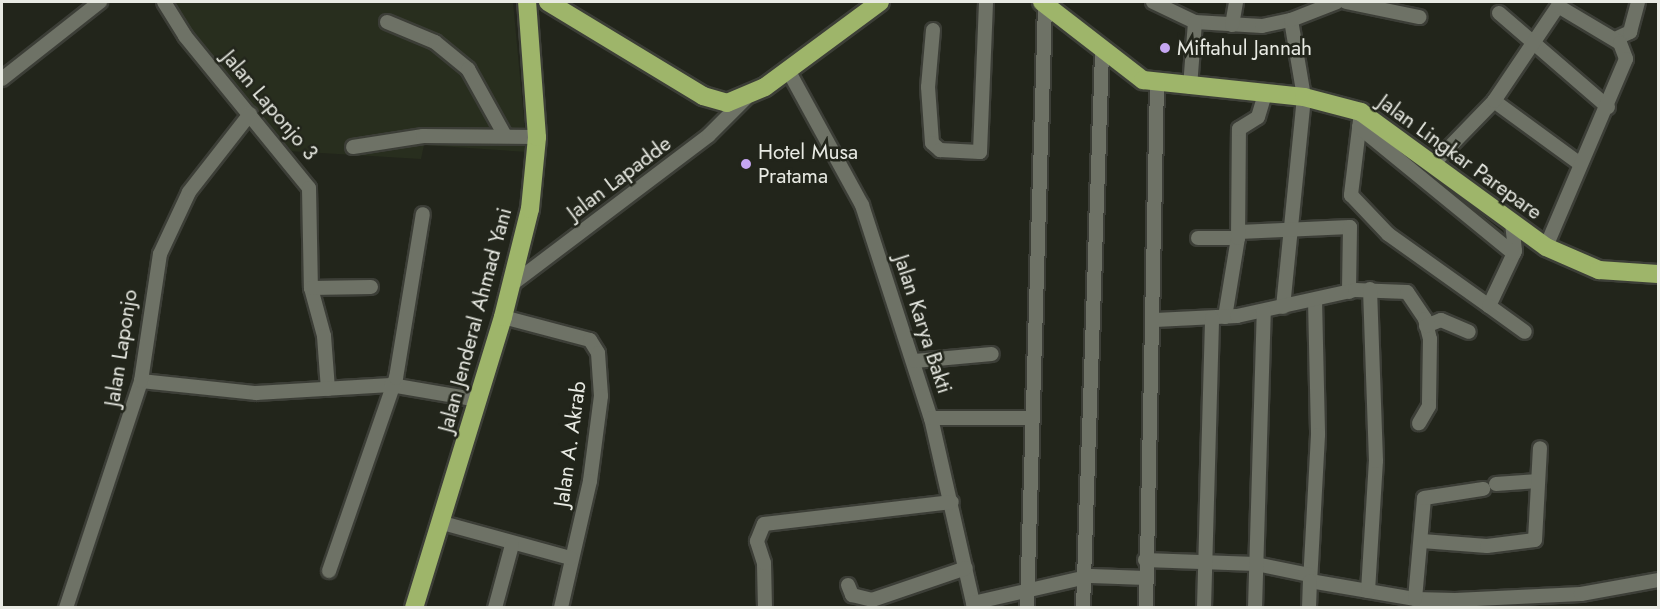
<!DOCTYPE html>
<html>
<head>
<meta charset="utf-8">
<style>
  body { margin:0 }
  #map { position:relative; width:1660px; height:609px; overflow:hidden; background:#22251b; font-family:Jost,sans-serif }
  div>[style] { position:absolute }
  .built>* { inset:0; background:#282e1e }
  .roads { filter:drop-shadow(2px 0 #3c3e37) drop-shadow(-2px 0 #3c3e37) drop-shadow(0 2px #3c3e37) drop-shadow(0 -2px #3c3e37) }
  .minor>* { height:14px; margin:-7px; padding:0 7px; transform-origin:7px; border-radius:7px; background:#6e7266 }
  .highway>* { height:18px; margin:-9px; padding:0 9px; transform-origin:9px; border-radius:9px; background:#9eb56a }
  .dots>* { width:16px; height:16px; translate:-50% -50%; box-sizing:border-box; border:3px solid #22251b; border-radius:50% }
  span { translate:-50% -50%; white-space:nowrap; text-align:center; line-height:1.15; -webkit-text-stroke:5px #22251b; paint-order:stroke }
  .poi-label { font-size:21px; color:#e8eae3 }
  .left { translate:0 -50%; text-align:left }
  .street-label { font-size:21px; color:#e8eae3 }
  .frame { position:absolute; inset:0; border:3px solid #e8eae3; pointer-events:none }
</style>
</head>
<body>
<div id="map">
  <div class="built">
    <div style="clip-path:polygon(169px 2px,513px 2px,527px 152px,424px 145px,421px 159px,288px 151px)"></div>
  </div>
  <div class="roads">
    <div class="minor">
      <div style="left:164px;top:2px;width:40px;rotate:58deg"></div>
      <div style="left:185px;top:36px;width:196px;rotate:50.8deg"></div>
      <div style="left:309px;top:188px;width:100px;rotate:88.9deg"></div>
      <div style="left:311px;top:288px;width:50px;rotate:74.8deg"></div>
      <div style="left:324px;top:336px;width:53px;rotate:85.7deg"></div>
      <div style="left:1153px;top:2px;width:47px;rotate:25.5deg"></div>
      <div style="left:1195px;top:22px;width:67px;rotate:3.4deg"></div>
      <div style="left:1262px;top:26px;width:30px;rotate:-12deg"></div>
      <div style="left:1291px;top:20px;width:78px;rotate:80.4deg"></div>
      <div style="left:1304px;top:97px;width:211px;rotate:95.7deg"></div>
      <div style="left:1346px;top:2px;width:75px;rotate:11.6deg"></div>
      <div style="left:1499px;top:13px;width:144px;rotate:40.8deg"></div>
      <div style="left:1291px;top:20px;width:49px;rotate:-21.4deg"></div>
      <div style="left:387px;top:22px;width:52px;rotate:22.6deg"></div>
      <div style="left:435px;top:42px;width:43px;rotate:39.3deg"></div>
      <div style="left:468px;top:69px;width:74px;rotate:61deg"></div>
      <div style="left:1232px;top:25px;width:23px;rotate:-80deg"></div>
      <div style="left:933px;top:30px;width:57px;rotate:95deg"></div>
      <div style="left:928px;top:87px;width:56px;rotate:85.9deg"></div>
      <div style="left:932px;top:143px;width:11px;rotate:41deg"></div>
      <div style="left:940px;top:150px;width:40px;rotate:2.9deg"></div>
      <div style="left:980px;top:152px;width:150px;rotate:-87.7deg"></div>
      <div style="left:1615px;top:39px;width:17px;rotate:-25deg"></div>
      <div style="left:1630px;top:32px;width:31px;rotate:-75deg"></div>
      <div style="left:788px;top:70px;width:154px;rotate:61.3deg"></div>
      <div style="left:862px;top:205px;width:224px;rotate:72.1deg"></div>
      <div style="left:931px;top:418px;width:195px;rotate:77.2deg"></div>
      <div style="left:2px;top:79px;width:125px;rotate:-38.2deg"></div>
      <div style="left:1190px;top:87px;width:65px;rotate:-85.6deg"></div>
      <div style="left:1494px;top:101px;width:107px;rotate:36.2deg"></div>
      <div style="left:1361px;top:112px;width:84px;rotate:96.9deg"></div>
      <div style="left:1351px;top:195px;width:54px;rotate:46.5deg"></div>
      <div style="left:1388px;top:234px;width:124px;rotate:35.5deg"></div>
      <div style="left:1489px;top:306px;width:61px;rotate:-64.7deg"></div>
      <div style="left:1515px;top:251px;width:30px;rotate:-96deg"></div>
      <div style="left:1359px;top:127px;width:200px;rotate:39.3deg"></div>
      <div style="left:353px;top:147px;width:71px;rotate:-8.9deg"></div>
      <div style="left:423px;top:136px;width:114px;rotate:0.5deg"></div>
      <div style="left:1433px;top:164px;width:88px;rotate:-45.9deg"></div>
      <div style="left:1494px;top:101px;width:115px;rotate:-56deg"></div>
      <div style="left:1558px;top:6px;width:72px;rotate:30.8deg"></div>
      <div style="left:1620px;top:43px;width:17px;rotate:69deg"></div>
      <div style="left:1626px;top:59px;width:204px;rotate:113.1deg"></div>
      <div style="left:1239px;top:232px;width:111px;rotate:-2.6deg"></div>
      <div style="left:1350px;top:227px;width:65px;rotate:90.9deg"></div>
      <div style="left:1198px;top:238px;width:40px"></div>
      <div style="left:511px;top:285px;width:248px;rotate:-37.1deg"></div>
      <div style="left:709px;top:135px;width:52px;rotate:-45deg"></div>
      <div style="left:311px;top:288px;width:60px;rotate:-1deg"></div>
      <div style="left:1315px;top:300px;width:135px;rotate:88.7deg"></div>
      <div style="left:1318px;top:435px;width:146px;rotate:93.1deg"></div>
      <div style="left:1310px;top:581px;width:107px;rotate:9.7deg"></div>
      <div style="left:1415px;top:599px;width:40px;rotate:1.4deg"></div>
      <div style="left:1455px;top:600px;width:126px;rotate:-2.7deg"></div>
      <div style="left:1581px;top:594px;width:78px;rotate:-10.3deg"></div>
      <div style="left:1489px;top:306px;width:44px;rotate:35.8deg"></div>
      <div style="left:503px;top:317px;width:90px;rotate:14.8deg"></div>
      <div style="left:590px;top:340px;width:15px;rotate:58deg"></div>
      <div style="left:598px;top:353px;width:43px;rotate:86deg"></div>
      <div style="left:601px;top:396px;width:86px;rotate:97.4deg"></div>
      <div style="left:590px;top:481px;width:130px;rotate:102.9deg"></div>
      <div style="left:1225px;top:317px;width:80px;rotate:-80.7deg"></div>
      <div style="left:1238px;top:238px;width:109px;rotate:-89.5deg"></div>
      <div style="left:1239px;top:129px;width:22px;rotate:-32deg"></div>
      <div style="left:1258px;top:117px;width:24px;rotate:-73deg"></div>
      <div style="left:1155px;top:320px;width:82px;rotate:-2.8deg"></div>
      <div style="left:1237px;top:316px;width:121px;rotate:-12.4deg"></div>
      <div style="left:1355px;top:290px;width:52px;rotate:2.2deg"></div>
      <div style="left:1407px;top:292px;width:32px;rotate:56deg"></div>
      <div style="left:1425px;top:319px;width:21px;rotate:76deg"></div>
      <div style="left:1430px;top:339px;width:67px;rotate:90.9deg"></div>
      <div style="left:1429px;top:406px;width:20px;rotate:120deg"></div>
      <div style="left:1426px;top:326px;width:16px;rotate:-22deg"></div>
      <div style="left:1441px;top:320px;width:30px;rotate:23deg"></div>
      <div style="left:915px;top:361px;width:77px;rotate:-5.2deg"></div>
      <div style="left:141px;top:381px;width:116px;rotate:6deg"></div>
      <div style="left:256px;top:393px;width:135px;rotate:-3.4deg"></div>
      <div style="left:391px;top:385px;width:89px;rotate:9.7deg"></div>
      <div style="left:931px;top:418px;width:99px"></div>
      <div style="left:1496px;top:484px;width:42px;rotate:-4.1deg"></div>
      <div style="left:439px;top:522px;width:137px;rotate:15.3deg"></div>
      <div style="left:1422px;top:541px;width:65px;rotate:4.4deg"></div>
      <div style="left:1487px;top:546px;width:48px;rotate:-7.1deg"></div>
      <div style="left:1535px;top:540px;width:92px;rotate:-86.9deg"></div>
      <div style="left:1145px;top:560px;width:111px;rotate:2.1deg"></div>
      <div style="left:1256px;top:564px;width:54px;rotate:11.7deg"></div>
      <div style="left:329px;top:571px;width:204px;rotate:-70.9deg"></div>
      <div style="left:396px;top:378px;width:166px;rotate:-80.7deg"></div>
      <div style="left:848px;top:585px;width:11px;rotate:68deg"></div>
      <div style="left:852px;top:595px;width:21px;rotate:14deg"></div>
      <div style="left:872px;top:600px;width:99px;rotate:-18.8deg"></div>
      <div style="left:1368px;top:591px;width:130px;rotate:-86.5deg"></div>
      <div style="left:1376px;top:461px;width:172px;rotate:-92deg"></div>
      <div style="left:1415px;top:599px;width:101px;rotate:-84.9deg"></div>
      <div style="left:1424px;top:498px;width:60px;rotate:-8.7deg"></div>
      <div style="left:973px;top:603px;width:121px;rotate:-12.9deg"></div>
      <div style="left:1091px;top:576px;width:55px;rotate:2.1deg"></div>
      <div style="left:66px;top:608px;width:239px;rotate:-71.7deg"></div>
      <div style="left:141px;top:381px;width:128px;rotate:-81.5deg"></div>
      <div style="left:160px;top:254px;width:68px;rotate:-64.9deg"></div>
      <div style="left:189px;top:192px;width:99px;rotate:-52deg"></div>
      <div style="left:495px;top:608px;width:65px;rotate:-74.9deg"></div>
      <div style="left:765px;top:608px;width:45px;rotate:-91.3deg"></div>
      <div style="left:764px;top:563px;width:23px;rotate:-108deg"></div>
      <div style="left:757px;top:541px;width:18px;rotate:-68deg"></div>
      <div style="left:764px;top:524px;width:189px;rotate:-6.7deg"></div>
      <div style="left:1027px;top:608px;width:604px;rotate:-88.29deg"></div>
      <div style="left:1083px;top:608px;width:556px;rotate:-88.04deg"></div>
      <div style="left:1146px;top:608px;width:524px;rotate:-88.8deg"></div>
      <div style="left:1204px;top:608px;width:290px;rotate:-88.4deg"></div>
      <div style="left:1255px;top:608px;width:297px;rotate:-88.3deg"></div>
      <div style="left:1309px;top:608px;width:27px;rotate:-88deg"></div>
    </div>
    <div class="highway">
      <div style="left:548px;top:2px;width:181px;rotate:31.2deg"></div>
      <div style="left:703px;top:96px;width:25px;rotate:16deg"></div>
      <div style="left:727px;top:103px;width:41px;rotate:-22.8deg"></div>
      <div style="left:765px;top:87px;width:143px;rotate:-36.5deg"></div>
      <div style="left:1042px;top:2px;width:128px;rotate:37.7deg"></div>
      <div style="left:1143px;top:80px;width:162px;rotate:6deg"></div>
      <div style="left:1304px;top:97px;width:59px;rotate:14.7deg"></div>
      <div style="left:1361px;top:112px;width:229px;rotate:36.1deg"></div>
      <div style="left:1546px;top:247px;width:58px;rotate:23.5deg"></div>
      <div style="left:1599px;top:270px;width:59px;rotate:3.9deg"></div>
      <div style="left:414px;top:608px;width:304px;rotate:-73deg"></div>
      <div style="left:503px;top:317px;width:111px;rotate:-76deg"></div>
      <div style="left:530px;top:209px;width:72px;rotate:-84.4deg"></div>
      <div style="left:537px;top:137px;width:135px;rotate:-94.2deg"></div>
    </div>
  </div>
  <div class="dots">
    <div style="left:1165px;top:48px;background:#c5a6f1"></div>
    <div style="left:746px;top:164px;background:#c5a6f1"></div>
  </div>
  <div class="poi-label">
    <span class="left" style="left:1177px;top:48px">Miftahul Jannah</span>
    <span class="left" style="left:758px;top:164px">Hotel Musa<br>Pratama</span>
  </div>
  <div class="street-label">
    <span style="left:270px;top:105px;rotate:50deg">Jalan Laponjo 3</span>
    <span style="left:1460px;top:157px;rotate:36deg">Jalan Lingkar Parepare</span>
    <span style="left:619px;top:178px;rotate:-37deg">Jalan Lapadde</span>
    <span style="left:475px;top:320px;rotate:-75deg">Jalan Jenderal Ahmad Yani</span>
    <span style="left:923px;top:324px;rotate:72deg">Jalan Karya Bakti</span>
    <span style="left:121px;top:348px;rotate:-81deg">Jalan Laponjo</span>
    <span style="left:570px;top:444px;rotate:-82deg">Jalan A. Akrab</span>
  </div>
  <div class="frame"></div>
</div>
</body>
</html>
